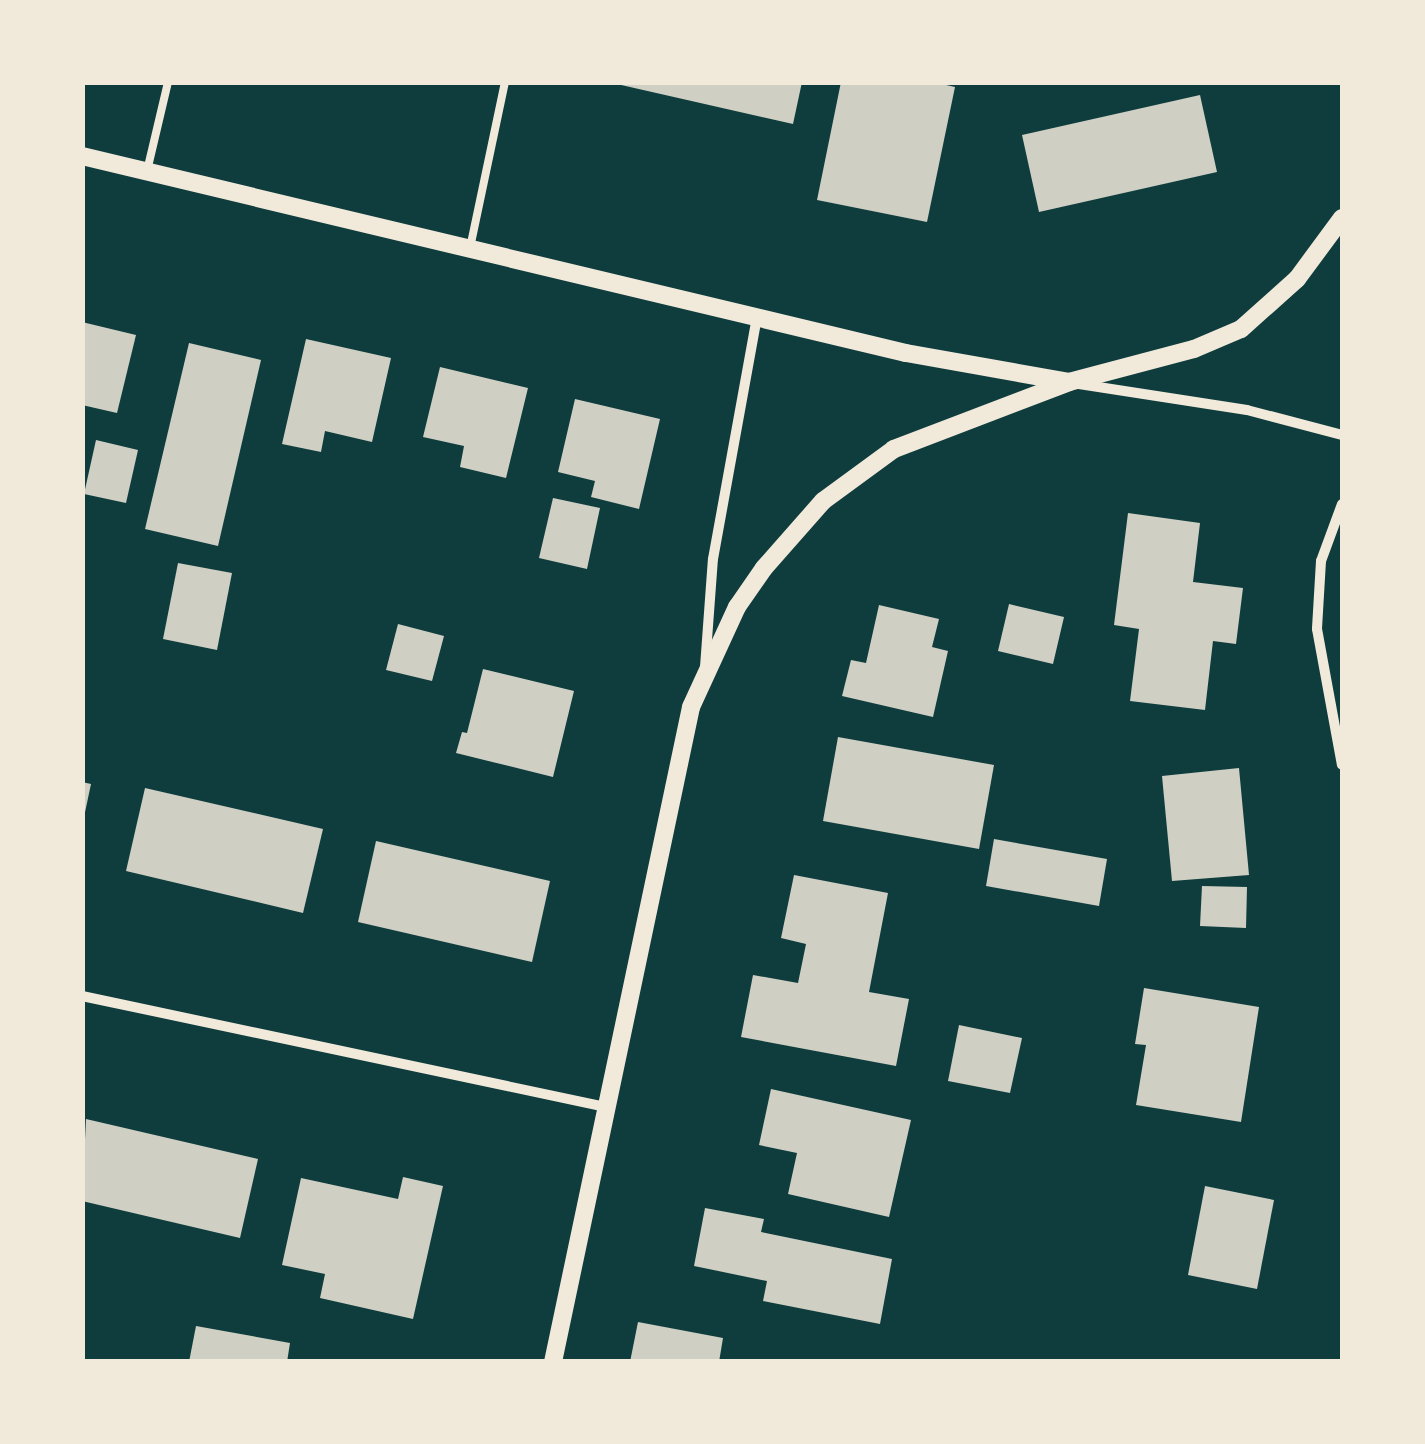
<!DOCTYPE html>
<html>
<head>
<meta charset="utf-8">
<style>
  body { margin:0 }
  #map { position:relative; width:1425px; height:1444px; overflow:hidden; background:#0f3d3e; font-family:Quicksand,sans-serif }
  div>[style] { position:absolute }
  .building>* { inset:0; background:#cfcfc3 }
  .service>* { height:8px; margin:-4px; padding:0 4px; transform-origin:4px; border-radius:4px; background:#f1e9da }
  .minor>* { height:10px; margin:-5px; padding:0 5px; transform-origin:5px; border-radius:5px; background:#f1e9da }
  .tertiary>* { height:18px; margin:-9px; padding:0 9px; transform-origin:9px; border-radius:9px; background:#f1e9da }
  span { translate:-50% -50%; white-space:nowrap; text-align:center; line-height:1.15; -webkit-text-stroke:9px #f1e9da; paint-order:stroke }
  .frame { position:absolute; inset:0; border:85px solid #f1e9da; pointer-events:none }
</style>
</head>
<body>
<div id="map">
  <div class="building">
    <div style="clip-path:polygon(608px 82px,802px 82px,793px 124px)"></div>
    <div style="clip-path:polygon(841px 82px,933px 82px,955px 87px,927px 222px,817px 200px)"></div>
    <div style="clip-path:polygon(1200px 95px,1217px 172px,1039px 212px,1022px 135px)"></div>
    <div style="clip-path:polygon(82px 322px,136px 335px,117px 413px,82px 405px)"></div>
    <div style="clip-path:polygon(306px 339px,391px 358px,372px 442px,325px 431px,321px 452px,282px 444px)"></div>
    <div style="clip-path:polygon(189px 343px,261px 360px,218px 546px,145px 529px)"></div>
    <div style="clip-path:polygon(440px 367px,528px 388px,506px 478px,460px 467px,464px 446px,423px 437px)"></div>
    <div style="clip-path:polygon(575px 399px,660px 419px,639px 509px,591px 497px,595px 481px,558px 472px)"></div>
    <div style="clip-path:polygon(96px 440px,138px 450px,126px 503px,84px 494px)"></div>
    <div style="clip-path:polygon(553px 498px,600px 508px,587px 569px,539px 558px)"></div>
    <div style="clip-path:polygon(1128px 513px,1200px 523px,1193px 582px,1243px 588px,1236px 644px,1213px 641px,1205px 710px,1130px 701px,1139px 629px,1114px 625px)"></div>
    <div style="clip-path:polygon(178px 563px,232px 573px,217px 650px,163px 639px)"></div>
    <div style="clip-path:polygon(1009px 604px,1064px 617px,1053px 664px,998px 651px)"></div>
    <div style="clip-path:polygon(879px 605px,939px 619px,932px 647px,948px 651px,933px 717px,842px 696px,851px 660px,866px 663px)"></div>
    <div style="clip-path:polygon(398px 624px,444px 636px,432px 681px,386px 670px)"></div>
    <div style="clip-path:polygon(483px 669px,574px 691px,553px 777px,456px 753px,462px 732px,467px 733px)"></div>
    <div style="clip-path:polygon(838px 737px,994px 765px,979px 849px,823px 821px)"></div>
    <div style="clip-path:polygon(1239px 768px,1249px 875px,1172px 881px,1162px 776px)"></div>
    <div style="clip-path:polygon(82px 782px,91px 784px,84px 817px,82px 817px)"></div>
    <div style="clip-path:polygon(145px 788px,323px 829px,303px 913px,126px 871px)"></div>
    <div style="clip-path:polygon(994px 839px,1107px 859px,1099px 906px,986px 886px)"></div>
    <div style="clip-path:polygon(376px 841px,550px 881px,532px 962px,358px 922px)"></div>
    <div style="clip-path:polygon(794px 875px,888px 893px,869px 992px,909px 999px,896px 1066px,741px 1037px,753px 975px,798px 983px,806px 944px,781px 938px)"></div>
    <div style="clip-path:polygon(1202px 886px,1247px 887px,1246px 928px,1200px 926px)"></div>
    <div style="clip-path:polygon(1144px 988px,1259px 1007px,1241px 1122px,1136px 1105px,1146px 1045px,1135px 1044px)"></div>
    <div style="clip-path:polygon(959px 1025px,1022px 1038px,1010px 1093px,948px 1081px)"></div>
    <div style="clip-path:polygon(771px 1089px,911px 1120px,889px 1217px,788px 1194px,797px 1153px,759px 1145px)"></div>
    <div style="clip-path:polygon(86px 1119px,258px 1159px,240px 1238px,82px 1201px)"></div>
    <div style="clip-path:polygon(403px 1177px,443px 1186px,413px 1319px,320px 1298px,325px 1274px,282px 1265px,301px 1178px,398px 1199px)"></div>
    <div style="clip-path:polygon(1205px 1186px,1274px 1200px,1257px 1289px,1188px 1275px)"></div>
    <div style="clip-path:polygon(705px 1208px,764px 1219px,761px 1232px,892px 1259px,880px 1324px,763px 1301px,767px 1281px,694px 1266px)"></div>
    <div style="clip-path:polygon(638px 1322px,723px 1338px,719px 1362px,630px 1362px)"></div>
    <div style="clip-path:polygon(196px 1326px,290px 1343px,287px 1362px,189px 1362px)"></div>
  </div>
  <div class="service">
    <div style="left:147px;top:171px;width:91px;rotate:-76.7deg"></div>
    <div style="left:470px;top:248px;width:170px;rotate:-78.1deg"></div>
  </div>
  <div class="minor">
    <div style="left:1079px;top:384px;width:170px;rotate:8.8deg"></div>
    <div style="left:1247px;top:410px;width:98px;rotate:14.7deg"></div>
    <div style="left:1342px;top:504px;width:61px;rotate:110.2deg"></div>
    <div style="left:1321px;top:561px;width:68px;rotate:93.4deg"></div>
    <div style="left:1317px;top:629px;width:138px;rotate:79.6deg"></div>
    <div style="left:705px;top:667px;width:108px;rotate:-85.8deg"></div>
    <div style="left:713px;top:559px;width:246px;rotate:-79.7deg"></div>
    <div style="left:82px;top:996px;width:536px;rotate:11.96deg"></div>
  </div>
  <div class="tertiary">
    <div style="left:82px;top:156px;width:847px;rotate:13.45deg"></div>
    <div style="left:906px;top:353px;width:165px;rotate:10.1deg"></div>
    <div style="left:553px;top:1362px;width:669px;rotate:-78.1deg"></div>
    <div style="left:691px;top:707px;width:110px;rotate:-65.3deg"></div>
    <div style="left:737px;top:607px;width:47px;rotate:-55.3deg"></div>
    <div style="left:764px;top:568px;width:89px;rotate:-48.6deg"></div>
    <div style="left:823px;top:501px;width:88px;rotate:-36.2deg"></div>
    <div style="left:894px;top:449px;width:187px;rotate:-20.9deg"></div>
    <div style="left:1069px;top:382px;width:129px;rotate:-14.8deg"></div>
    <div style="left:1194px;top:349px;width:51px;rotate:-23.1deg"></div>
    <div style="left:1241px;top:329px;width:75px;rotate:-41.8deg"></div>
    <div style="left:1297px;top:279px;width:76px;rotate:-53.6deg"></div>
  </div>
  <div class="frame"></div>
</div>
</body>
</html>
